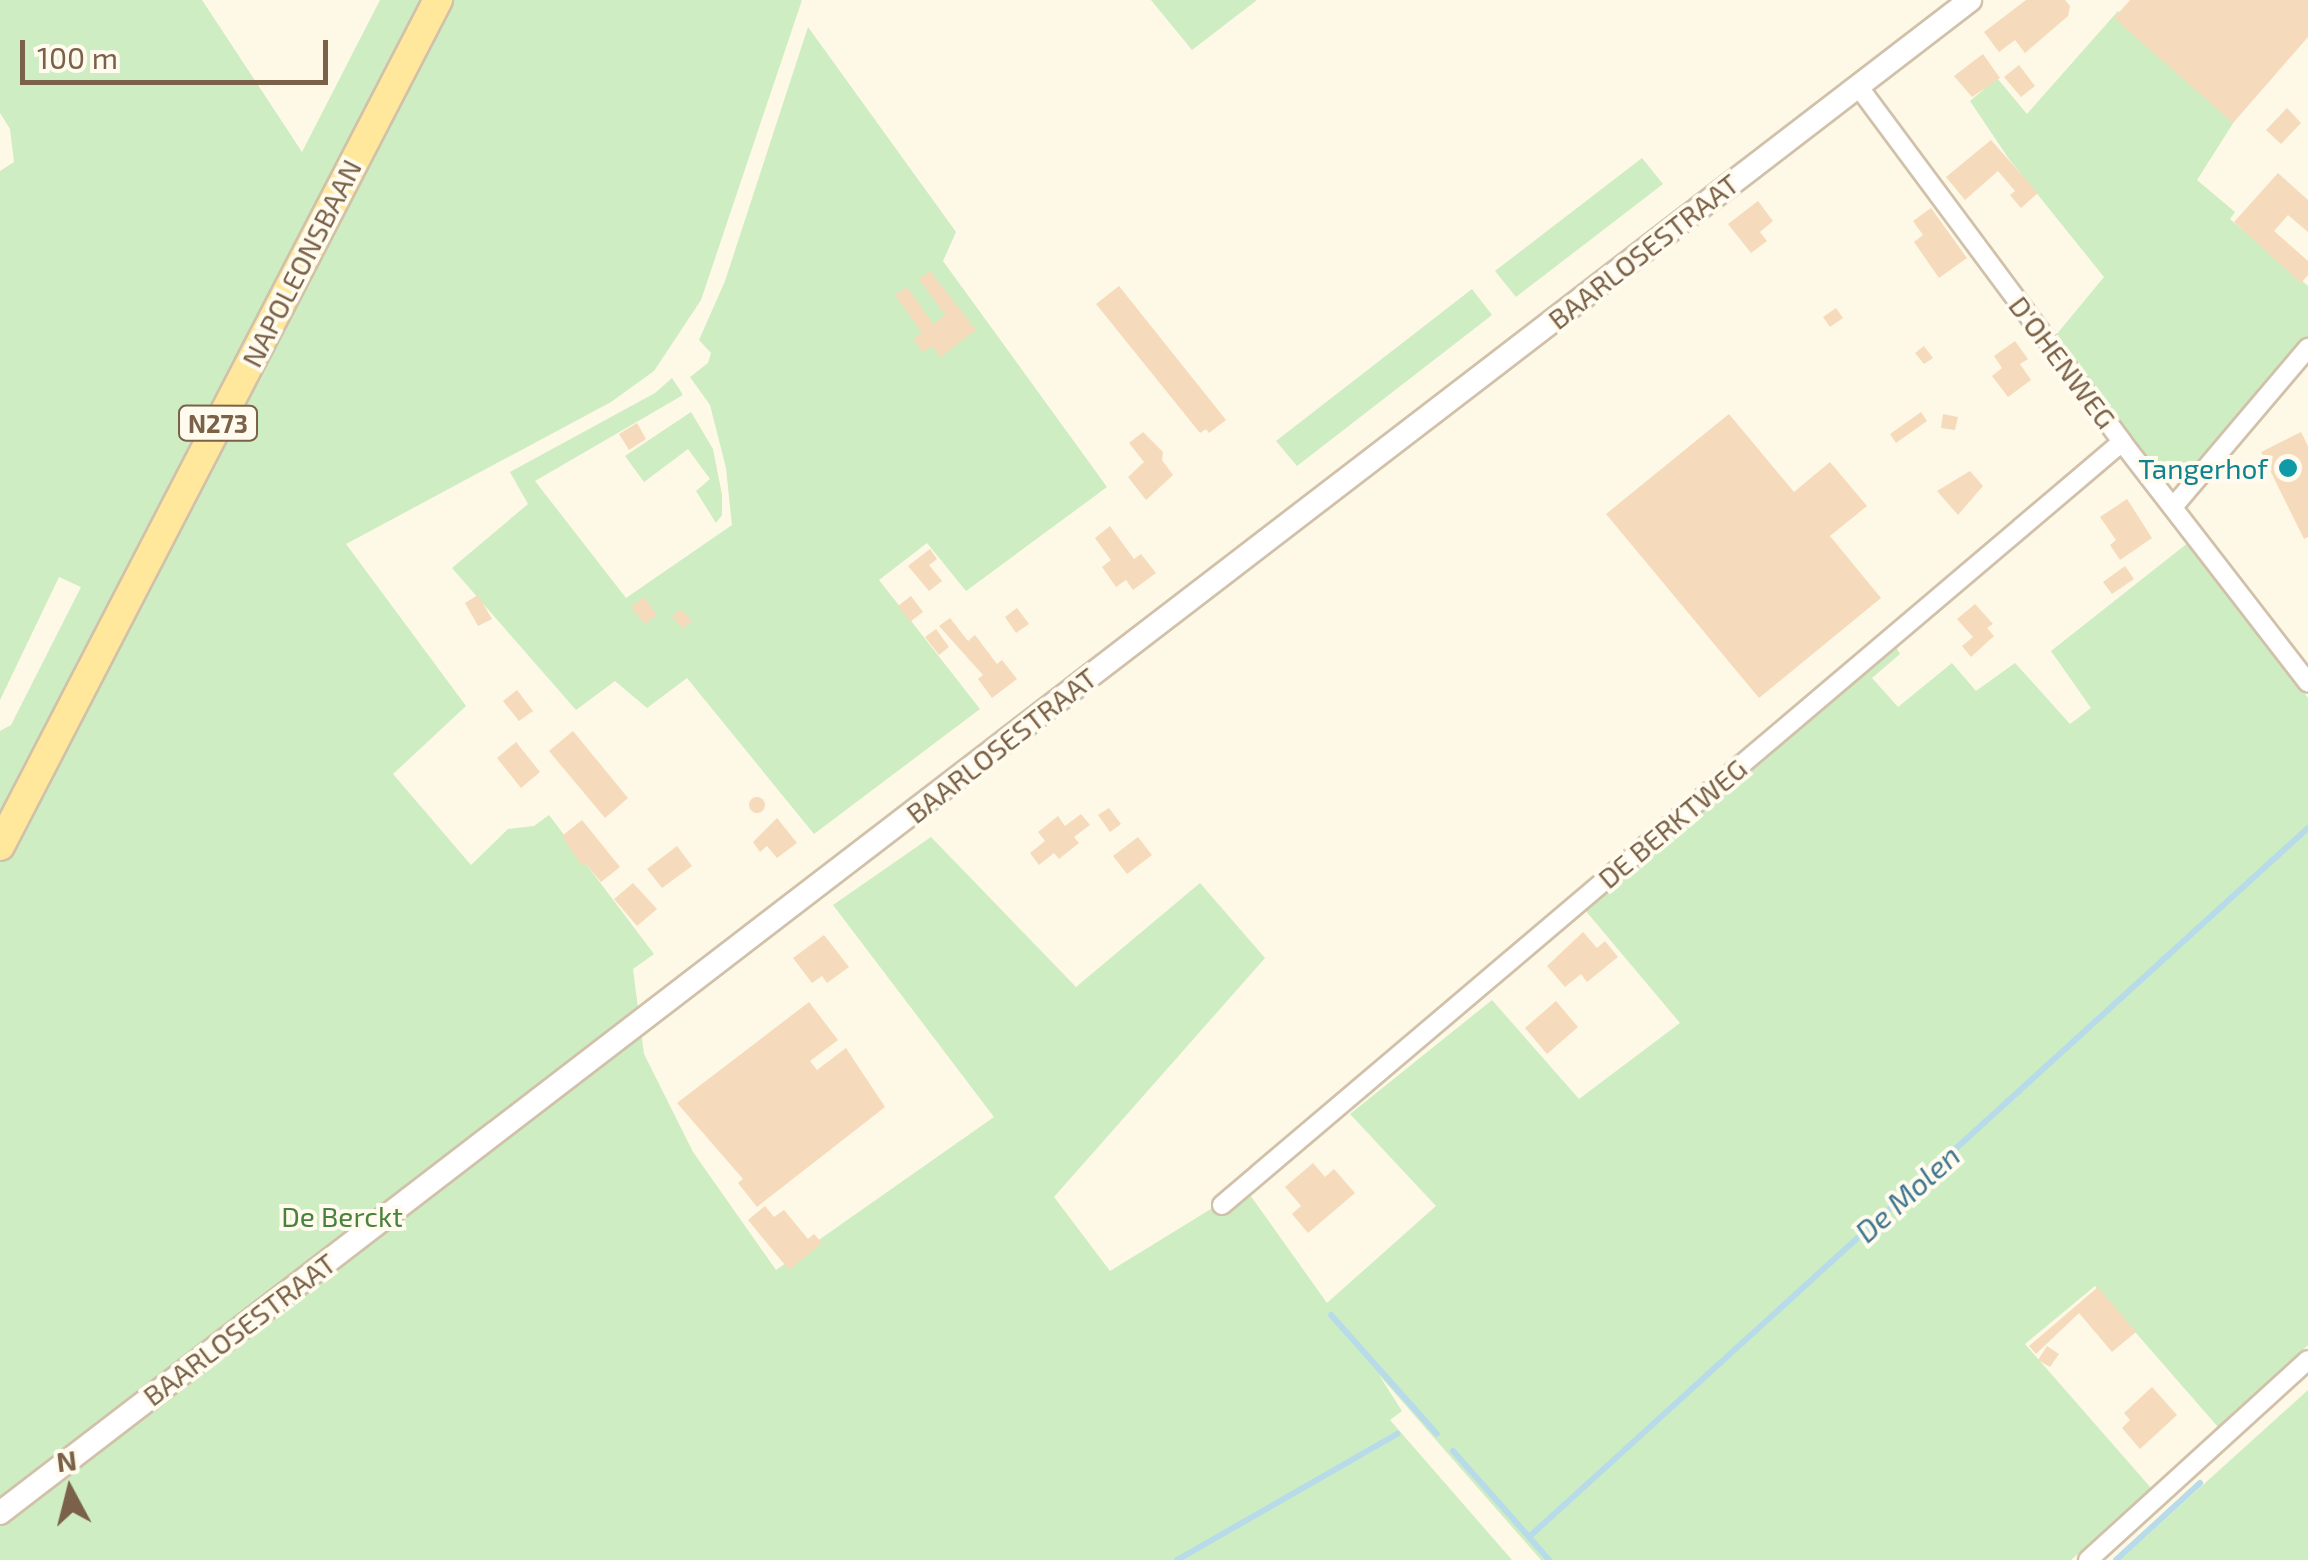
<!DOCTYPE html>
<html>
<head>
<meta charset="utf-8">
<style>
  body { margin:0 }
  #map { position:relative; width:2308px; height:1560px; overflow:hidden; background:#fef8e6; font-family:"Exo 2",sans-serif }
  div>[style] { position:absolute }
  .green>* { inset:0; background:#ceedc3 }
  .stream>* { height:6px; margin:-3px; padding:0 3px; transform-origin:3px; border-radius:3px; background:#b8dbe9 }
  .building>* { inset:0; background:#f5dbbb }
  .round { border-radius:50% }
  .roads { filter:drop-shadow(2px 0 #d1c1aa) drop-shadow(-2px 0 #d1c1aa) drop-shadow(0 2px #d1c1aa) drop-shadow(0 -2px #d1c1aa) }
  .minor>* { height:18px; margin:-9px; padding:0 9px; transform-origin:9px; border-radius:9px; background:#fff }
  .tertiary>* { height:22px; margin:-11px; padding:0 11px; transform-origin:11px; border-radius:11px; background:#fff }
  .primary>* { height:28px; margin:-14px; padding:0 14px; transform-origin:14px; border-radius:14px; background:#ffe89c }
  .dots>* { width:28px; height:28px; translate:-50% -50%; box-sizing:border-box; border:5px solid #fffbee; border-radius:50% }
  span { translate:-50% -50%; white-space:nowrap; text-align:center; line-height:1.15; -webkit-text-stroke:8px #fffbee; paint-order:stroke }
  .shield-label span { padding:2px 8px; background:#fffbee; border:2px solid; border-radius:8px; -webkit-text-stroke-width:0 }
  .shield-label { font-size:25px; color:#7a6148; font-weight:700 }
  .street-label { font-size:28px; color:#7a6148 }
  .culture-label { font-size:28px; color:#0d838f }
  .right { translate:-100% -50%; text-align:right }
  .park-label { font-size:28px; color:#49813f }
  .water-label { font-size:30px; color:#40768f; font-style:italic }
  .north { position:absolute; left:20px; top:1440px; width:100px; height:100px; -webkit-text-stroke:8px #fffbee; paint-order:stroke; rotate:353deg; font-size:28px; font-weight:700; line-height:40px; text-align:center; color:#7a6148 }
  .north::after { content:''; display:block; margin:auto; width:35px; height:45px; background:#7a6148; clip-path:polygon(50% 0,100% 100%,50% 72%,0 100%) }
  .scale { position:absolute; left:20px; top:40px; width:308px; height:45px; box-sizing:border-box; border:5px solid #7a6148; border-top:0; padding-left:12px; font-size:30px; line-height:35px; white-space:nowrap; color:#7a6148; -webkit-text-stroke:8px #fffbee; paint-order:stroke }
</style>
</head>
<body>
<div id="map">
  <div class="green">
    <div style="clip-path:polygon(0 0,202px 0,302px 152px,380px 0,421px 0,84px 660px,448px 0,802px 0,701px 300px,654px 371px,611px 402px,346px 544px,466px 706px,393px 774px,471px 865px,508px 829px,534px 826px,549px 815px,654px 954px,633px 969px,644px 1054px,693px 1152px,776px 1270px,994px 1117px,833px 905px,931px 837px,1076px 987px,1200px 883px,1265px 958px,1054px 1197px,1110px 1271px,1245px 1188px,1327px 1303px,1436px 1206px,1350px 1114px,1492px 1000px,1579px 1099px,1680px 1023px,1585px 910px,1896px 647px,1900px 654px,1872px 678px,1898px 707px,1952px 663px,1976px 691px,2015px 663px,2070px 724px,2091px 708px,2051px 651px,2189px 542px,2308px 698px,2308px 1345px,2218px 1427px,2095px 1286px,2025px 1344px,2151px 1488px,2071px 1560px,1541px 1560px,1379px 1375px,1402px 1411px,1390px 1420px,1512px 1560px,0 1560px,0 731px,11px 725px,81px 587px,59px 577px,0 700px,0 171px,14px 162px,10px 129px,0 113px)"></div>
    <div style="clip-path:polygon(1151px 0,1257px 0,1192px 50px)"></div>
    <div style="clip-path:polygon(2118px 11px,2237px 117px,2197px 180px,2235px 212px,2230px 219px,2308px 286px,2308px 338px,2182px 482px,2164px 479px,2056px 335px,2104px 277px,2009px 159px,1970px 101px,1997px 78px,2027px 114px)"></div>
    <div style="clip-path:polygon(808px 27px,956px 232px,943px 261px,1107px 487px,966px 591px,927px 543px,879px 580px,980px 709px,814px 834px,687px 678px,647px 708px,615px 681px,576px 710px,452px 568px,528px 504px,510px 472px,655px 393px,672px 378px,683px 395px,535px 481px,626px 598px,732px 525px,726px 468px,710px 405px,690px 377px,708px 363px,711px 353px,699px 340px,725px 281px)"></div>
    <div style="clip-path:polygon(1642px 158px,1663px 184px,1516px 297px,1495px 271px)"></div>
    <div style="clip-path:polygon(1472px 289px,1492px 315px,1297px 466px,1276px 441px)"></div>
    <div style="clip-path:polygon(691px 412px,713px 449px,722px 495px,722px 515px,716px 523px,696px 491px,710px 479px,688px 449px,644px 482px,625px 456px)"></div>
    <div style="clip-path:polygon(2308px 1390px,2308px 1560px,2120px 1560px)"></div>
  </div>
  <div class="stream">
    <div style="left:1331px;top:1315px;width:159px;rotate:48.3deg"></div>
    <div style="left:1453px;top:1451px;width:115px;rotate:48.5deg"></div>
    <div style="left:1177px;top:1560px;width:254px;rotate:-29.8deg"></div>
    <div style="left:1549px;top:1560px;width:30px;rotate:-131deg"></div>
    <div style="left:1529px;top:1537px;width:1053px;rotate:-42.31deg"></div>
    <div style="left:2116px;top:1560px;width:114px;rotate:-42.5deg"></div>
  </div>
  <div class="building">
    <div style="clip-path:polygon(2026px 0,2065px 0,2070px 6px,2068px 16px,2025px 53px,2015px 40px,1999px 52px,1984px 32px)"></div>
    <div style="clip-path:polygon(2130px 0,2308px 0,2308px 37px,2233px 123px,2114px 18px)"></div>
    <div style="clip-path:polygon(1983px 54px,2000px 78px,1972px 97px,1954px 76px)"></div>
    <div style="clip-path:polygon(2019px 65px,2035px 86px,2021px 97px,2004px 77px)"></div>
    <div style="clip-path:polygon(2287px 108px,2301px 123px,2281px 144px,2266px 130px)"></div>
    <div style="clip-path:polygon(1991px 140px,2038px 193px,2021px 208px,2010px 195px,2015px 191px,1998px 171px,1965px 200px,1946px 177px)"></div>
    <div style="clip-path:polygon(2278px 173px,2308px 200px,2308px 232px,2288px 215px,2274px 231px,2308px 261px,2308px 275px,2301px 283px,2234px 222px)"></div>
    <div style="clip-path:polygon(1758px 201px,1773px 221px,1760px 232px,1767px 241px,1751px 253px,1728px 224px)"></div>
    <div style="clip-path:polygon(1931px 208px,1967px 258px,1939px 278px,1914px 242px,1923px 235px,1913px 221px)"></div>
    <div style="clip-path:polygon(930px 271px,976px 330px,940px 357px,932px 346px,923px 352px,913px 339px,922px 333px,895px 295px,907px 287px,933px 324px,945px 315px,919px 279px)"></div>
    <div style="clip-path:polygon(1119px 286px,1226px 420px,1209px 433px,1206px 429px,1200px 433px,1096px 304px)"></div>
    <div style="clip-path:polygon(1836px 308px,1843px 318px,1830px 327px,1823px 317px)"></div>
    <div style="clip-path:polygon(2015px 341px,2028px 359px,2020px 364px,2031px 380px,2008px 397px,1992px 376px,2002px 368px,1994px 356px)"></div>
    <div style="clip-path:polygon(1924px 346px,1933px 358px,1924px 364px,1915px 353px)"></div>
    <div style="clip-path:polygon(1921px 412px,1927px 421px,1896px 443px,1890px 434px)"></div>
    <div style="clip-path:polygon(1729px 414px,1794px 492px,1830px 462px,1867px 506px,1830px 536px,1881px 598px,1759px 698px,1606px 514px)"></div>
    <div style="clip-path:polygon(1943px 414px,1958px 417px,1955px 430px,1941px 428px)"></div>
    <div style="clip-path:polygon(637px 423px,646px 439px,629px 450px,619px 434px)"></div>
    <div style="clip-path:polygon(1143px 432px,1163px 452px,1162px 460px,1173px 475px,1146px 500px,1128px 477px,1144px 462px,1129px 443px)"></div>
    <div style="clip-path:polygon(2301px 432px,2308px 446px,2308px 537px,2304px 539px,2261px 452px)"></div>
    <div style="clip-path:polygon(1970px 471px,1983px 486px,1958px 515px,1937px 491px)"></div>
    <div style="clip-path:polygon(2127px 499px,2152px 538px,2120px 560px,2110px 545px,2116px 540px,2100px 517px)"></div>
    <div style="clip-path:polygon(1110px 526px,1134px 559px,1141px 554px,1156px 573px,1133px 590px,1126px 580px,1116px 587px,1102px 567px,1111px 560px,1095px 538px)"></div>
    <div style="clip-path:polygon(930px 549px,937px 559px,929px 565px,942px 581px,929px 591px,908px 566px)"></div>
    <div style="clip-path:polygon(2125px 566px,2134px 579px,2112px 594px,2103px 582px)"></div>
    <div style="clip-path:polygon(478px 595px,492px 619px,478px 626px,465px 603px)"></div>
    <div style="clip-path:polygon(911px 596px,923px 612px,910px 622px,898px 606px)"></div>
    <div style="clip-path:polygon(644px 597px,657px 615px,645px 624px,631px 607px)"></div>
    <div style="clip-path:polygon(1975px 604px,1993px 624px,1987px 628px,1994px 636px,1971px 657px,1962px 646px,1973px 637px,1957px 619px)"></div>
    <div style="clip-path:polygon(1017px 608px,1029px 624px,1016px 633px,1005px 617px)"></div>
    <div style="clip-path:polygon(681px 609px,692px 621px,683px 629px,672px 616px)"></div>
    <div style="clip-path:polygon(950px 618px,968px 641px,975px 635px,997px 664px,1002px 660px,1017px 679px,992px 698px,978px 679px,983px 675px,939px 626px)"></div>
    <div style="clip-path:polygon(936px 629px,949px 647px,939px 655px,925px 637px)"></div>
    <div style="clip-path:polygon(517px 690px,533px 711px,519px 721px,503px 701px)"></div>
    <div style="clip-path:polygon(573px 731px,628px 798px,605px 818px,549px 751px)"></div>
    <div style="clip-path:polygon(516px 742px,540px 772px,521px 788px,497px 758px)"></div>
    <div class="round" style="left:749px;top:797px;width:16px;height:16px"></div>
    <div style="clip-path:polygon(1109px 808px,1121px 824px,1110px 832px,1098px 815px)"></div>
    <div style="clip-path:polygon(1081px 814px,1090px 825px,1074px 837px,1079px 843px,1059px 859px,1054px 853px,1039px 865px,1030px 853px,1045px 841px,1038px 832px,1058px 816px,1065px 826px)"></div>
    <div style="clip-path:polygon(777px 818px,797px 843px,777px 858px,767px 846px,760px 852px,753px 842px)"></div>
    <div style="clip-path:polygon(582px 820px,620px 867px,601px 882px,585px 863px,582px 866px,562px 836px)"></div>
    <div style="clip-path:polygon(1138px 837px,1152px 855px,1127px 874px,1113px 856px)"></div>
    <div style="clip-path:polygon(677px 846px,692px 866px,662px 888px,647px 869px)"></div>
    <div style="clip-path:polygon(633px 883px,657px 909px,637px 926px,614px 899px)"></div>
    <div style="clip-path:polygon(1583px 932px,1597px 948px,1605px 941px,1618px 957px,1587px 982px,1581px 974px,1565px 987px,1547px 966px)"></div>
    <div style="clip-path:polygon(824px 935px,849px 967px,827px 983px,822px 976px,812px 983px,793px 958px)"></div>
    <div style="clip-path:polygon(1556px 1001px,1578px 1027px,1547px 1054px,1525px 1028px)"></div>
    <div style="clip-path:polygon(809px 1002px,838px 1040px,810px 1061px,817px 1070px,846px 1048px,885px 1107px,757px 1207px,738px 1183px,743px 1179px,677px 1103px)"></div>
    <div style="clip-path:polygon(1313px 1163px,1325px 1177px,1334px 1169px,1355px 1193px,1308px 1233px,1292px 1214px,1301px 1206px,1285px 1187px)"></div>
    <div style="clip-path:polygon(765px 1206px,774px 1217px,784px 1210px,808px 1239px,814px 1234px,822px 1243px,789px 1270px,748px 1220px)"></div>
    <div style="clip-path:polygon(2098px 1287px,2136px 1332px,2112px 1352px,2079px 1313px,2036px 1354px,2029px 1346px)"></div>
    <div style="clip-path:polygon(2047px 1346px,2059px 1354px,2050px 1367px,2038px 1360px)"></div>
    <div style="clip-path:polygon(2152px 1387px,2177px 1415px,2140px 1449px,2122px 1428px,2130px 1420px,2124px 1413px)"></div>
  </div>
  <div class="roads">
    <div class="minor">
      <div style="left:1858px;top:86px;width:443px;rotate:53.4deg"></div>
      <div style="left:2122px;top:442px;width:304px;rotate:52.3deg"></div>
      <div style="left:2173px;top:507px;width:209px;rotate:-49.7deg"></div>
      <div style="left:1222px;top:1205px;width:1180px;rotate:-40.29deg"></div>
      <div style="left:2088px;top:1560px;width:297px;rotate:-42.3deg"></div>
    </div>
    <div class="tertiary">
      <div style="left:0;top:1513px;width:2484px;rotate:-37.52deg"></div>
    </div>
    <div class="primary">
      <div style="left:0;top:846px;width:953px;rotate:-62.63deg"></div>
    </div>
  </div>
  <div class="dots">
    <div style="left:2288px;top:468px;background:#0f9aa8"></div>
  </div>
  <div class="shield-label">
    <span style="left:218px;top:423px">N273</span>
  </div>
  <div class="street-label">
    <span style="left:1643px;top:251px;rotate:-38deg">BAARLOSESTRAAT</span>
    <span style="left:301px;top:263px;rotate:-63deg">NAPOLEONSBAAN</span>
    <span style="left:2063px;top:362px;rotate:53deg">D'OHENWEG</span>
    <span style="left:1001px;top:745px;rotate:-38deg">BAARLOSESTRAAT</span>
    <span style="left:1672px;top:823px;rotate:-40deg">DE BERKTWEG</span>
    <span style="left:239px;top:1329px;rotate:-37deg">BAARLOSESTRAAT</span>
  </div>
  <div class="culture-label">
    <span class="right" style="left:2268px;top:468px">Tangerhof</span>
  </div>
  <div class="park-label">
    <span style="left:342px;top:1216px">De Berckt</span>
  </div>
  <div class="water-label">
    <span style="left:1907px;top:1193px;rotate:-42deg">De Molen</span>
  </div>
  <div class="north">N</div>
  <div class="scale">100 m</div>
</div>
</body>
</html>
